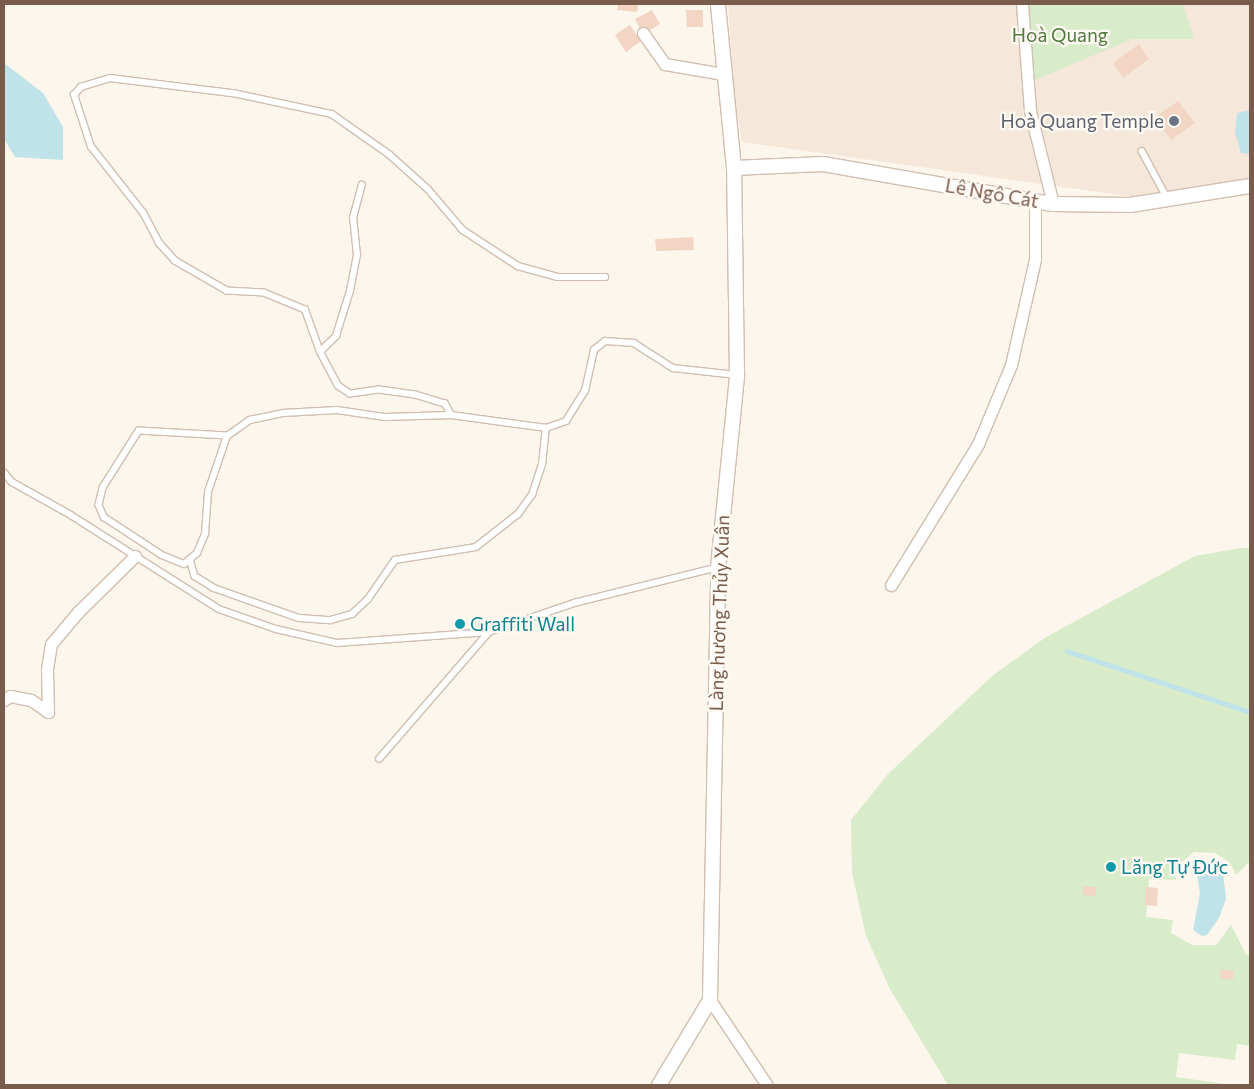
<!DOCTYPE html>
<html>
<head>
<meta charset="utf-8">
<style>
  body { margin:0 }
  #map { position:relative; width:1254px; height:1089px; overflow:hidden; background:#fdf6ec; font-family:Commissioner,sans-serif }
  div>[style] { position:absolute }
  .residential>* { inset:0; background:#f5e8da }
  .green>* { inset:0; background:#d8ecc9 }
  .water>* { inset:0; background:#bfe3e8 }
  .stream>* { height:4.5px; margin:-2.25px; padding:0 2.25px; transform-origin:2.25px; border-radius:2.25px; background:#bfe3e8 }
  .building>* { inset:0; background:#f3d5c3 }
  .roads { filter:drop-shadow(1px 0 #d1beb0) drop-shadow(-1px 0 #d1beb0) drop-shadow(0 1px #d1beb0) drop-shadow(0 -1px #d1beb0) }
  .service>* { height:5.5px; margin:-2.75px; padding:0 2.75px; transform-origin:2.75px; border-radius:2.75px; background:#fff }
  .minor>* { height:11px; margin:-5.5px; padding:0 5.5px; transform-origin:5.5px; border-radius:5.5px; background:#fff }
  .tertiary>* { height:14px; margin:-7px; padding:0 7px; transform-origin:7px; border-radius:7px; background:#fff }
  .dots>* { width:14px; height:14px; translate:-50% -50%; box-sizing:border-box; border:2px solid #fffaf3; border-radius:50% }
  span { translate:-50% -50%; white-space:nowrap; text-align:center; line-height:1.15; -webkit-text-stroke:4.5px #fffaf3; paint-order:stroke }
  .park-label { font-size:19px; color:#537a41 }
  .worship-label { font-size:19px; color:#5b616d }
  .right { translate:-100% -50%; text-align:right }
  .street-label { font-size:19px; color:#7a5c4d }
  .culture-label { font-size:19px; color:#0d838f }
  .left { translate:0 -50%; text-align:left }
  .frame { position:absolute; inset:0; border:5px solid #7a5c4d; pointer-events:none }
</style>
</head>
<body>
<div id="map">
  <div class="residential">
    <div style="clip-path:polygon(728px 4px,1250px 4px,1250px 180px,1134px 197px,742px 142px,735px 103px)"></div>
  </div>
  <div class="green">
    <div style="clip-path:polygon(1029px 4px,1183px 4px,1194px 39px,1132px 39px,1035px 80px,1026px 18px)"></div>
    <div style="clip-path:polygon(1241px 548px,1250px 548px,1250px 861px,1236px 875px,1230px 863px,1215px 853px,1194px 852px,1177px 867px,1176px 880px,1149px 879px,1146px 917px,1173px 920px,1171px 933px,1192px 945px,1216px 945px,1231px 925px,1246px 954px,1250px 955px,1250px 1046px,1237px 1044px,1235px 1060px,1179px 1053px,1176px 1077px,1232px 1085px,948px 1085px,890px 989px,866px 936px,852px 873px,851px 820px,888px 774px,992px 676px,1046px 637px,1195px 556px)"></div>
  </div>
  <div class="water">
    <div style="clip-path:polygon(4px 63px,43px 93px,63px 127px,63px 160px,15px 157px,4px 139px)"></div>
    <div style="clip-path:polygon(1250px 110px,1250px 154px,1241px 153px,1235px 132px,1237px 113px)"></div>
    <div style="clip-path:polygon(1208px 863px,1223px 872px,1226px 899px,1219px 918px,1207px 935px,1202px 936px,1193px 930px,1200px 893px,1196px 870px)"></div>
  </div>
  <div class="stream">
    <div style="left:1067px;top:651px;width:193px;rotate:18.4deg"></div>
  </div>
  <div class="building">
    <div style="clip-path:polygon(618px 4px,638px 4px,637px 12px,617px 10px)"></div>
    <div style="clip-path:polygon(652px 10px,660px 24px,643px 34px,635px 19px)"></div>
    <div style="clip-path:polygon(686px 10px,703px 10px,703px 27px,687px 27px)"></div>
    <div style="clip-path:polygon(630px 25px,641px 41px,626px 52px,615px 35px)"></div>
    <div style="clip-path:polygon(1139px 44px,1149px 59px,1123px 78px,1113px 63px)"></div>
    <div style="clip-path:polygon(1178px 101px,1195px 123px,1171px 140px,1154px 118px)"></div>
    <div style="clip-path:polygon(693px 237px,694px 250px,656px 251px,655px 239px)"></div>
    <div style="clip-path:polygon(1083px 886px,1096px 887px,1096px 896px,1083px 895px)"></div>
    <div style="clip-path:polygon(1146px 887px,1158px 888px,1157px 906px,1145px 905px)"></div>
    <div style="clip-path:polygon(1221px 969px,1234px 971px,1233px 980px,1220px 978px)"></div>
  </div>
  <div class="roads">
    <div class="service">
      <div style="left:1142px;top:151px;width:55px;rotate:61.6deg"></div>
      <div style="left:320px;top:352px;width:23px;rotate:-45deg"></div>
      <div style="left:336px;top:336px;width:47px;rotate:-72.7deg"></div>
      <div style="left:350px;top:291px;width:37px;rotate:-79deg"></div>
      <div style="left:357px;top:255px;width:37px;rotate:-96deg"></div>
      <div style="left:353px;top:218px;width:34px;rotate:-75deg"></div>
      <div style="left:451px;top:415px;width:13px;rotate:-119deg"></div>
      <div style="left:445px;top:404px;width:31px;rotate:-163deg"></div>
      <div style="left:415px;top:395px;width:36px;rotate:-172deg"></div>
      <div style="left:379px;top:390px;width:29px;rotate:172deg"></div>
      <div style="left:350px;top:394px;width:14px;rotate:-146deg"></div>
      <div style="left:338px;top:386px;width:38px;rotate:-118deg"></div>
      <div style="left:320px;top:352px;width:45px;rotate:-109.7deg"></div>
      <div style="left:305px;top:310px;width:44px;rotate:-157.5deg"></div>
      <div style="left:264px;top:293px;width:37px;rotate:-177deg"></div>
      <div style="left:227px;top:291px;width:60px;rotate:-150deg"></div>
      <div style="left:175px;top:261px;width:24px;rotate:-132deg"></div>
      <div style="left:159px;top:243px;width:34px;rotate:-118deg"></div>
      <div style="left:143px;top:213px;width:84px;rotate:-128.2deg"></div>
      <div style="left:91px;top:147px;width:55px;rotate:-108.1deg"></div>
      <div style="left:74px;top:95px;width:11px;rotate:-49deg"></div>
      <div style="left:81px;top:87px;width:30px;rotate:-17deg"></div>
      <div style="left:110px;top:78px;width:124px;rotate:7deg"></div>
      <div style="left:233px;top:93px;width:101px;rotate:12deg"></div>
      <div style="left:332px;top:114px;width:70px;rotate:35.1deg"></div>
      <div style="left:389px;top:154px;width:52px;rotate:41.9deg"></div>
      <div style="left:428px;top:189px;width:54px;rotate:49.5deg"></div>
      <div style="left:463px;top:230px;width:66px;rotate:33.2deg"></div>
      <div style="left:518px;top:266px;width:41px;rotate:15.4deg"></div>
      <div style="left:558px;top:277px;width:47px"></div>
      <div style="left:227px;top:436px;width:88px;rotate:-176.7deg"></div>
      <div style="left:139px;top:431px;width:67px;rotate:122.3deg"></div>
      <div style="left:103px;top:488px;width:17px;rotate:103deg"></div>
      <div style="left:99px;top:505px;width:13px;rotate:67deg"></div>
      <div style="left:104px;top:517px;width:69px;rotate:33.2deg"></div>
      <div style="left:162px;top:555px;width:24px;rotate:22deg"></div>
      <div style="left:184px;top:564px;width:17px;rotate:-40deg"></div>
      <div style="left:197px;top:553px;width:21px;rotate:-67deg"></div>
      <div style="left:205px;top:534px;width:42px;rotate:-85.9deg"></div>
      <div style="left:208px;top:492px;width:59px;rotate:-71.3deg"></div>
      <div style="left:227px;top:436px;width:28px;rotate:-35deg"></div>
      <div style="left:250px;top:420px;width:34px;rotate:-12deg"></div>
      <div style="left:283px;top:413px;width:54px;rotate:-3.2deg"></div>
      <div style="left:337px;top:410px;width:49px;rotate:8.3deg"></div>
      <div style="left:385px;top:417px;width:66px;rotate:-1.7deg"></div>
      <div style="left:451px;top:415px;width:96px;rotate:7.8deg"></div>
      <div style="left:546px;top:428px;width:21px;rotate:-19deg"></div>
      <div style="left:566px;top:421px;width:36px;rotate:-58deg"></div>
      <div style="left:585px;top:391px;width:42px;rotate:-77.6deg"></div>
      <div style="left:594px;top:350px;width:14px;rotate:-39deg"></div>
      <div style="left:605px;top:341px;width:29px;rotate:4deg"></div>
      <div style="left:634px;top:343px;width:46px;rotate:32.7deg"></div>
      <div style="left:673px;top:368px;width:64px;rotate:6.2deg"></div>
      <div style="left:4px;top:472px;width:13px;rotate:51deg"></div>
      <div style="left:12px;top:482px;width:68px;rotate:29.2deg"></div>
      <div style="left:71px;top:515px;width:175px;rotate:32.4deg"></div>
      <div style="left:219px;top:609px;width:60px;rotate:19.3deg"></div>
      <div style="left:276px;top:629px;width:63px;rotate:12.9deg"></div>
      <div style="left:337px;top:643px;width:152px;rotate:-4.1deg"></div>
      <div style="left:489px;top:632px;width:90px;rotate:-18.8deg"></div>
      <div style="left:574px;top:603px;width:148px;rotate:-14deg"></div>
      <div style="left:190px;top:559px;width:18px;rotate:74deg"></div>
      <div style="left:195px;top:576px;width:22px;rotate:32deg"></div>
      <div style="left:214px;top:588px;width:90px;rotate:19.4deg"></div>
      <div style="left:299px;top:618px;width:32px;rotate:4deg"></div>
      <div style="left:331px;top:620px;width:22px;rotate:-16deg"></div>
      <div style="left:352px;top:614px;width:22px;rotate:-43deg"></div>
      <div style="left:368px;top:599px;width:47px;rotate:-55.3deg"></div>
      <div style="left:395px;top:560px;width:82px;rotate:-9.1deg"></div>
      <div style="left:476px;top:547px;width:53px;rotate:-38.2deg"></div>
      <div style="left:518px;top:514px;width:24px;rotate:-54deg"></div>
      <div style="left:532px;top:495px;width:32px;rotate:-72deg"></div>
      <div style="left:542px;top:465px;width:37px;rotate:-84deg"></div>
      <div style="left:379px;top:759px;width:168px;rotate:-49.1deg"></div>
    </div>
    <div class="minor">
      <div style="left:1022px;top:4px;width:107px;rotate:85.7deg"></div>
      <div style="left:1030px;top:111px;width:96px;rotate:76.1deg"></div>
      <div style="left:643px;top:33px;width:38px;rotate:55deg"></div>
      <div style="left:665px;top:64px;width:59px;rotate:9.8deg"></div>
      <div style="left:891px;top:585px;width:166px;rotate:-58.3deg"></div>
      <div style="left:978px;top:444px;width:86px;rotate:-67.3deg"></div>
      <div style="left:1011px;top:365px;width:109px;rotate:-77.2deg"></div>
      <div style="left:1035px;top:259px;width:58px;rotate:-90deg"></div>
      <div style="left:4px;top:700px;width:7px;rotate:-34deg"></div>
      <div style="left:10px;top:696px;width:21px;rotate:11deg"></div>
      <div style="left:31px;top:700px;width:21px;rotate:35deg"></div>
      <div style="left:48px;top:712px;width:43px;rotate:-91.3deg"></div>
      <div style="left:47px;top:669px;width:25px;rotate:-81deg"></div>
      <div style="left:51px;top:644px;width:42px;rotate:-49.8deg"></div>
      <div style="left:78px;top:612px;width:80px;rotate:-44.5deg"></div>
      <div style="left:710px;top:1000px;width:102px;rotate:56.2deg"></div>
    </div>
    <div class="tertiary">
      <div style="left:734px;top:168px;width:89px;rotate:-2.6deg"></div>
      <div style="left:823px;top:164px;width:233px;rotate:9.9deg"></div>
      <div style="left:1053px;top:204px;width:77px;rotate:0.7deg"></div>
      <div style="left:1130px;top:205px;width:121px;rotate:-9deg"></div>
      <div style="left:659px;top:1085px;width:99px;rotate:-59deg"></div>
      <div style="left:710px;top:1000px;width:433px;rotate:-88.9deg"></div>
      <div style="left:718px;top:567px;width:193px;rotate:-84.3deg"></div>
      <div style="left:737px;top:375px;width:207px;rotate:-90.8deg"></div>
      <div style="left:734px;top:168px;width:165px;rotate:-95.6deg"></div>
    </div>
  </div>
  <div class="dots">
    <div style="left:1174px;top:121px;background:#6b7280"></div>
    <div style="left:460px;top:624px;background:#0f9aa8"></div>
    <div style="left:1111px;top:867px;background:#0f9aa8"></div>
  </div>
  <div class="park-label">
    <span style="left:1060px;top:35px">Hoà Quang</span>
  </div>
  <div class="worship-label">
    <span class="right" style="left:1164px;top:121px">Hoà Quang Temple</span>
  </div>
  <div class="street-label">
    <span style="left:992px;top:193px;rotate:10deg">Lê Ngô Cát</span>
    <span style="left:719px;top:613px;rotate:-88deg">Làng hương Thủy Xuân</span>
  </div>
  <div class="culture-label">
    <span class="left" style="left:470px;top:624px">Graffiti Wall</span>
    <span class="left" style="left:1121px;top:867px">Lăng Tự Đức</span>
  </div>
  <div class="frame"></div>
</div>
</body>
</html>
